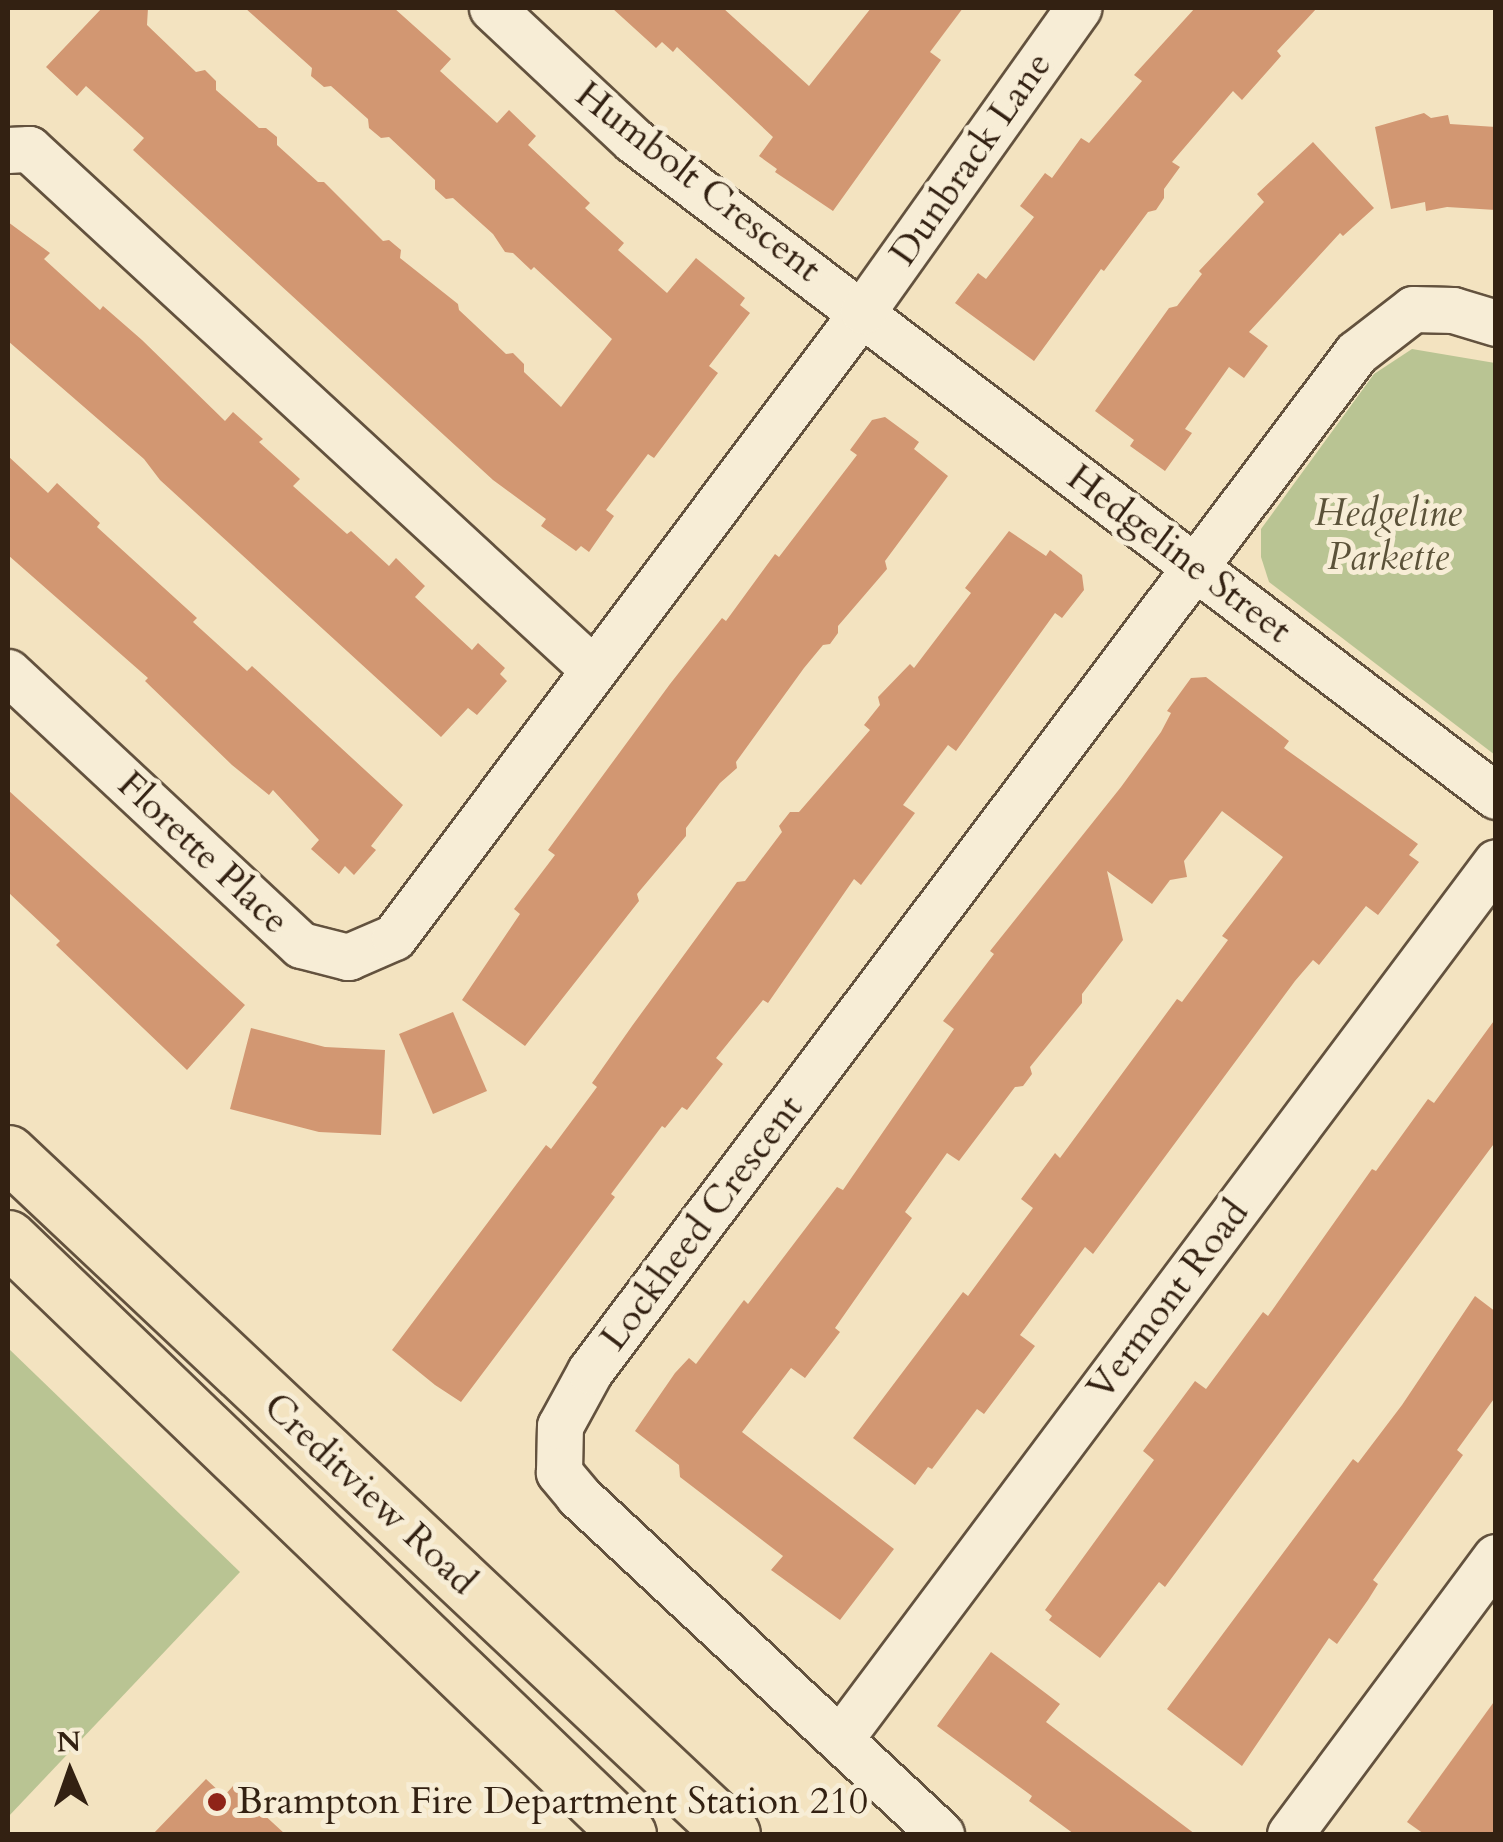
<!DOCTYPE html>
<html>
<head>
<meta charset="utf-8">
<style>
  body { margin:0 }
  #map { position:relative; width:1503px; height:1842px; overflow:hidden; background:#f3e3c0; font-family:Cardo,serif }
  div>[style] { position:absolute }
  .green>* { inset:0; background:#b9c493 }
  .building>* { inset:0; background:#d29772 }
  .roads { filter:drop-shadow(2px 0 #63523e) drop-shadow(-2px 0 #63523e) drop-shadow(0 2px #63523e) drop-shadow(0 -2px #63523e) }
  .minor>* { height:45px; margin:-22.5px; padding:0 22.5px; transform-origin:22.5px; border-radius:22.5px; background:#f7edd6 }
  .major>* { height:55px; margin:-27.5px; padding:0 27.5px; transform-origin:27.5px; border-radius:27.5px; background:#f3e3c0 }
  .dots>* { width:28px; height:28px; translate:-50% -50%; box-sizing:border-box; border:5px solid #f7edd6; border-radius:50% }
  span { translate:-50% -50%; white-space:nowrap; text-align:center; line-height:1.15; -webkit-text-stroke:10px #f7edd6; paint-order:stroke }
  .street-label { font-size:38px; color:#332112 }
  .park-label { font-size:38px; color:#5b5239; font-style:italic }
  .poi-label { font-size:38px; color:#332112 }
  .left { translate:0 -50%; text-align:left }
  .frame { position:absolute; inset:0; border:10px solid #332112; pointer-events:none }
  .north { position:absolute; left:20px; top:1722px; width:100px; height:100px; -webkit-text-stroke:8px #f7edd6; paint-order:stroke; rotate:358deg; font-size:28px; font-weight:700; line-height:40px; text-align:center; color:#332112 }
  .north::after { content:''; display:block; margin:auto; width:35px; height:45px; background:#332112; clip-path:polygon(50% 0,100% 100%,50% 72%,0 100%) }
</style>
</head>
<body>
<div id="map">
  <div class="green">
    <div style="clip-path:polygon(1412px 349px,1495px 363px,1495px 755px,1269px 582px,1261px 557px,1261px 529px,1374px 374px)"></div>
    <div style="clip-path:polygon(8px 1348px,240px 1572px,8px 1817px)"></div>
  </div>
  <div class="building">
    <div style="clip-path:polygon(102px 8px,148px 8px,147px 25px,196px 72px,205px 70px,216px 81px,216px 90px,259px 128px,266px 128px,277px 137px,277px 145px,318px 182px,324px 182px,383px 241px,389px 240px,401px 250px,400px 258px,458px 304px,459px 310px,506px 354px,513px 353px,524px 364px,524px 372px,561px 407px,612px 339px,534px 267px,531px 270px,513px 253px,505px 252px,493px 234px,453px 198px,446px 199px,435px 189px,435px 180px,389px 137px,381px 138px,369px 128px,368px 119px,331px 86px,324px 87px,311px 76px,312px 68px,245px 8px,394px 8px,451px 59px,440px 71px,497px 123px,509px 110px,536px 136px,528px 145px,590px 203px,585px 208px,624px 243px,618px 250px,667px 293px,696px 258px,745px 298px,740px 305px,750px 313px,709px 366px,718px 373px,654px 458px,648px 454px,606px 510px,614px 516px,589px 552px,581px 546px,576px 551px,541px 526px,546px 519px,493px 480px,133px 150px,144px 138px,86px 86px,77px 96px,46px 67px)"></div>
    <div style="clip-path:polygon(612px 8px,723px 8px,809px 86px,871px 8px,963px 8px,930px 52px,941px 60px,833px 211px,775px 172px,777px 169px,759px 156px,773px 137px,677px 47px,673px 52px,662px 42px,656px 48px)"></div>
    <div style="clip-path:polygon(1195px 8px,1317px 8px,1277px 51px,1281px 56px,1242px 100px,1233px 91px,1172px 162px,1180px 167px,1164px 189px,1164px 198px,1156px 210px,1148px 212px,1104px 271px,1101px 269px,1034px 361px,955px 303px,978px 273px,986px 279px,1034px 217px,1020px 206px,1045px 173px,1052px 178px,1081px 138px,1089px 143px,1142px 81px,1134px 75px)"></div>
    <div style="clip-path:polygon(1424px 113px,1431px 118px,1448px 115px,1450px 124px,1496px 127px,1496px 210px,1447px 207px,1426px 211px,1425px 202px,1391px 209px,1375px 127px)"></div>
    <div style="clip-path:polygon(1313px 142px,1374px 208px,1343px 236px,1340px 233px,1249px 332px,1268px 346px,1244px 378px,1229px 367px,1185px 429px,1192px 433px,1165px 471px,1130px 446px,1134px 440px,1095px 411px,1169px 308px,1177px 306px,1202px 274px,1199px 271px,1264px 202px,1257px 194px)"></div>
    <div style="clip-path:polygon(8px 222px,50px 253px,44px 259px,100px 310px,103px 306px,142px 340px,225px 421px,233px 412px,263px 439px,259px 442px,300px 479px,293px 486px,347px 534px,351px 531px,389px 566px,396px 558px,425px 586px,415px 597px,472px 650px,478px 643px,505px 668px,500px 674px,507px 681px,477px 715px,468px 708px,441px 737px,160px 480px,144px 459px,8px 341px)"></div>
    <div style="clip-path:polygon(885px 417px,919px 442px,914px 449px,948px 476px,885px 561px,887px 569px,838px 626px,838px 633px,830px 644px,823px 645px,804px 668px,736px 762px,737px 768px,720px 783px,686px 828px,686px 836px,637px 894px,639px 901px,525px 1046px,462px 1000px,520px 914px,514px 909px,555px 855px,548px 850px,670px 684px,722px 618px,726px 621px,775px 554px,779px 557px,857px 455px,850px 450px,872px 420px)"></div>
    <div style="clip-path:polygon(8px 456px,48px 493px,57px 483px,100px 523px,97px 527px,197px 618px,193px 622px,247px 671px,252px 666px,403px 805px,371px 846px,376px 850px,354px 875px,345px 866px,339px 874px,311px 849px,319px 840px,273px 790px,269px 795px,232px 765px,145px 681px,148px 678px,8px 555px)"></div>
    <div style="clip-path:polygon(1009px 531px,1046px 556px,1050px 550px,1082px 575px,1084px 590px,1062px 618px,1055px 613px,956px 751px,948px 745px,903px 805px,915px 813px,861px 885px,854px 879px,768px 1003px,763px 1000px,716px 1058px,723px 1064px,687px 1110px,682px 1107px,665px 1128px,662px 1126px,611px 1194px,615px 1197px,461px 1402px,435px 1385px,392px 1350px,546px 1145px,551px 1149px,597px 1087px,592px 1083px,632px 1026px,727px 896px,737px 882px,745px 881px,782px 832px,779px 826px,790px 812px,799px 812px,870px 730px,864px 725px,880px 705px,878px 697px,910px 664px,914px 668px,971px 593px,965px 588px)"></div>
    <div style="clip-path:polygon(1206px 677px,1289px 741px,1284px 748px,1418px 844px,1409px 855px,1419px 862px,1378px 915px,1366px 906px,1319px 965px,1313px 960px,1295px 981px,1093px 1254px,1085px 1247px,1020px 1335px,1035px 1346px,984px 1414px,977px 1409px,932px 1469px,928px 1467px,915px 1485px,853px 1438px,963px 1292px,968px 1296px,1033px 1208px,1021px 1199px,1055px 1153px,1060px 1158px,1177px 999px,1182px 1002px,1228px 940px,1222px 936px,1283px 857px,1222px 811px,1184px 861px,1187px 877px,1170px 880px,1152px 904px,1107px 871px,1123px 940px,1082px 994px,1082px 1003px,1030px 1067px,1032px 1074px,1023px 1086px,1015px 1087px,959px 1161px,947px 1153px,905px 1212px,912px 1218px,835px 1328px,840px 1332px,805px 1378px,791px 1368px,742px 1432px,894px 1549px,840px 1620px,771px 1570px,783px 1556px,680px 1477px,679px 1465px,635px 1431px,675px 1373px,689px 1358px,696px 1364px,744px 1300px,748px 1304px,837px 1187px,843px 1190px,954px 1029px,943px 1021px,994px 954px,990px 951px,1121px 787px,1161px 732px,1171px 713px,1167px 711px,1191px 678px)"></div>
    <div style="clip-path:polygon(8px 790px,245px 1005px,187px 1070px,56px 945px,60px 941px,8px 892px)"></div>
    <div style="clip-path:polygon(453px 1012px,487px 1091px,433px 1114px,399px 1034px)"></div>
    <div style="clip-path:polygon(1496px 1018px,1496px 1141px,1165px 1587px,1159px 1582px,1100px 1658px,1049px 1620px,1052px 1616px,1045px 1610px,1154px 1460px,1143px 1451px,1195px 1381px,1206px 1389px,1263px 1312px,1268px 1316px,1372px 1169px,1376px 1171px,1428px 1099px,1434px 1103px)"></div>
    <div style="clip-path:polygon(251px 1028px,325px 1047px,385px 1050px,381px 1135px,319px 1132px,230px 1109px)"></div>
    <div style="clip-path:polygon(1475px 1296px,1496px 1312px,1496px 1396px,1457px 1450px,1463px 1455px,1373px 1580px,1378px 1584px,1368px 1600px,1337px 1644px,1329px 1638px,1242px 1766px,1167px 1709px,1353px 1459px,1358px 1463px,1402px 1405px)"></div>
    <div style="clip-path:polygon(991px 1652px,1060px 1704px,1046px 1722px,1195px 1834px,1074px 1834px,1029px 1801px,1032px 1796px,937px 1726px)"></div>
    <div style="clip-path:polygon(1496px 1699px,1496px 1834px,1424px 1834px,1407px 1822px)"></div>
    <div style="clip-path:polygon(206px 1779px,224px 1796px,233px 1786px,285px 1834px,153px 1834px)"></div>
  </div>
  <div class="roads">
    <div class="minor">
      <div style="left:492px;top:8px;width:193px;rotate:43.1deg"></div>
      <div style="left:633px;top:140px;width:1084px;rotate:37.24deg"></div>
      <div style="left:8px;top:150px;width:21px;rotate:-3deg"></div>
      <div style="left:29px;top:149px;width:767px;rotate:42.68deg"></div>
      <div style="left:8px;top:672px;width:400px;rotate:43deg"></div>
      <div style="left:301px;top:945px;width:49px;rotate:14.3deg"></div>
      <div style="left:348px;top:957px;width:50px;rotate:-23.5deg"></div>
      <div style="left:394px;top:937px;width:782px;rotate:-53.16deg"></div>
      <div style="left:863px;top:311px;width:372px;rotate:-54.6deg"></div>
      <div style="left:840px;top:1739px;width:1095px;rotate:-53.2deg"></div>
      <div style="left:941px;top:1834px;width:497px;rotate:-137deg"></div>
      <div style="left:578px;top:1495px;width:30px;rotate:-130deg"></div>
      <div style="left:559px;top:1472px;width:46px;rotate:-88.8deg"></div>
      <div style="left:560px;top:1426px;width:63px;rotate:-61.4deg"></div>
      <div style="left:590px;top:1371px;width:1274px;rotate:-53.04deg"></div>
      <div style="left:1356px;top:353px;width:72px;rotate:-37.7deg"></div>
      <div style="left:1413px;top:309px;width:40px;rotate:1.4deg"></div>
      <div style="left:1453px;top:310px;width:45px;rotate:16.8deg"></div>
      <div style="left:1290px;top:1834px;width:345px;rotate:-53.4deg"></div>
    </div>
    <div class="major">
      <div style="left:8px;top:1153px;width:994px;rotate:43.25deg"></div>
      <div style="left:8px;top:1238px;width:860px;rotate:43.87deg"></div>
    </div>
  </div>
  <div class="dots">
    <div style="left:217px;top:1802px;background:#8f2418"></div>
  </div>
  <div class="street-label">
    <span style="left:971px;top:159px;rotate:-55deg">Dunbrack Lane</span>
    <span style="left:698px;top:182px;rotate:38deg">Humbolt Crescent</span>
    <span style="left:1179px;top:554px;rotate:37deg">Hedgeline Street</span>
    <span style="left:203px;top:853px;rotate:43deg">Florette Place</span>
    <span style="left:702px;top:1223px;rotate:-53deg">Lockheed Crescent</span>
    <span style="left:1168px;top:1300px;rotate:-53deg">Vermont Road</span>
    <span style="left:370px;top:1494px;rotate:43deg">Creditview Road</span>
  </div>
  <div class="park-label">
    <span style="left:1388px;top:536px">Hedgeline<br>Parkette</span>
  </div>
  <div class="poi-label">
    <span class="left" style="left:237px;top:1802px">Brampton Fire Department Station 210</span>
  </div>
  <div class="frame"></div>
  <div class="north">N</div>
</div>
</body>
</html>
